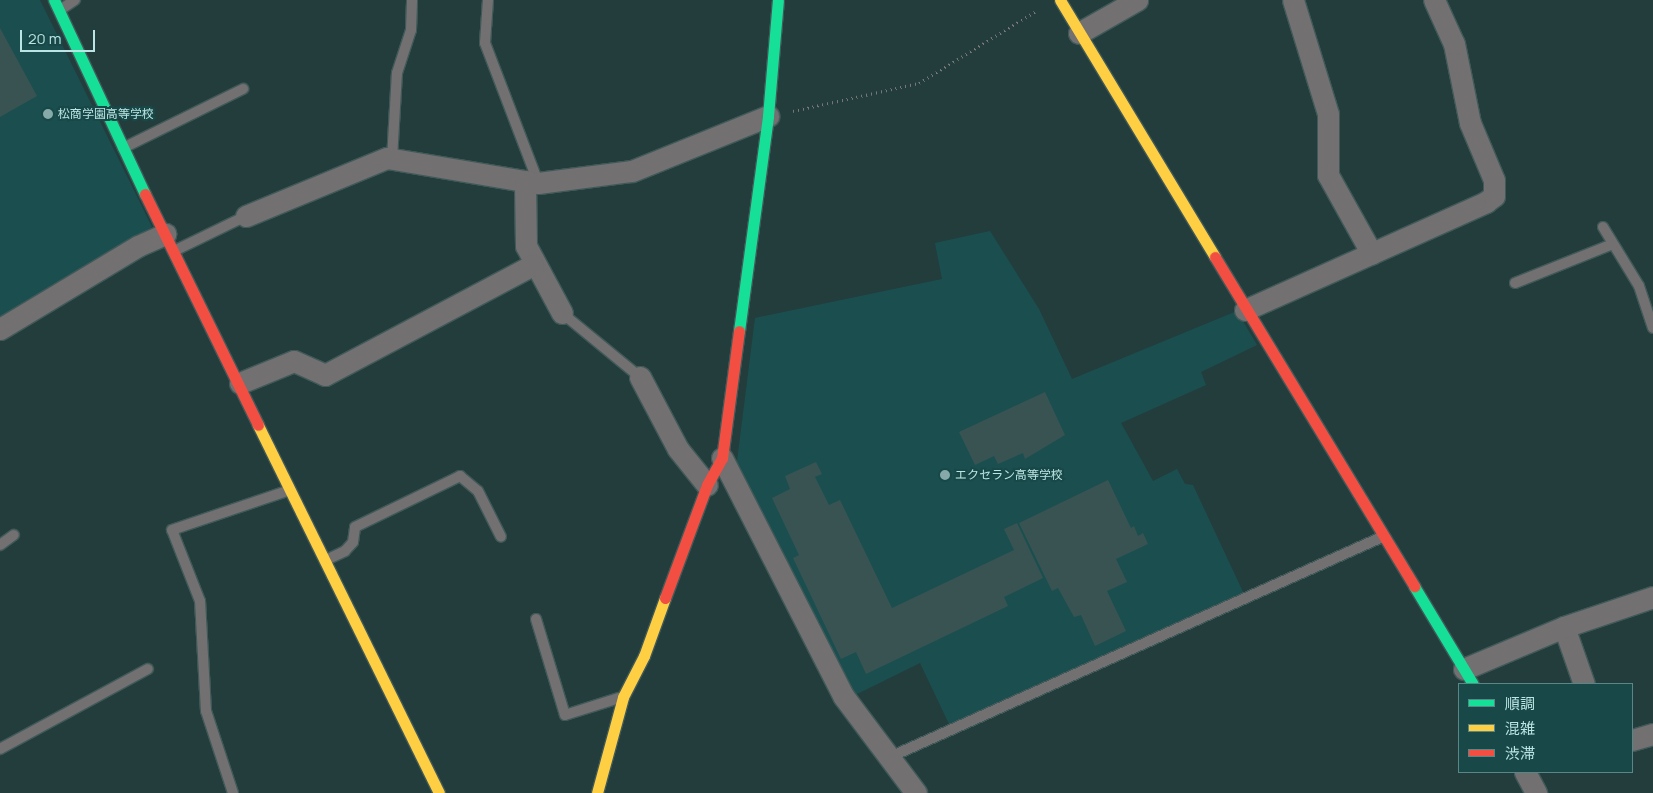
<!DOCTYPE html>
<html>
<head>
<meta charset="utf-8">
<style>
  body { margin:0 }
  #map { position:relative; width:1653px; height:793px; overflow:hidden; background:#233d3d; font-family:Manrope,"Noto Sans JP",sans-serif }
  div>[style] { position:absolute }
  .built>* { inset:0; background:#1b4f4f }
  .building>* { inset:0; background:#395353 }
  .path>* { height:3px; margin-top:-1.5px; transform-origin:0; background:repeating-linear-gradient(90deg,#757778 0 1px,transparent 0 5px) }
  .roads { filter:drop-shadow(1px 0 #415959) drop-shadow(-1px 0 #415959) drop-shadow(0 1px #415959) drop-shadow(0 -1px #415959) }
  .lane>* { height:10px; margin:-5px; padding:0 5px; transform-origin:5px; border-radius:5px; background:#737071 }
  .street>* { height:21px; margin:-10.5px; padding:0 10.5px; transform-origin:10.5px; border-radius:10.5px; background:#737071 }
  .fast>* { height:11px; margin:-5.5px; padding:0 5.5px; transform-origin:5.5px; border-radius:5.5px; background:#16e098 }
  .slow>* { height:11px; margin:-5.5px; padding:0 5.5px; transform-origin:5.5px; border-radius:5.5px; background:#ffcf43 }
  .jam>* { height:11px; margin:-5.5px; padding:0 5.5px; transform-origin:5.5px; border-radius:5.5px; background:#f24e42 }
  .dots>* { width:14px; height:14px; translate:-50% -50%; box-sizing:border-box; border:2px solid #184848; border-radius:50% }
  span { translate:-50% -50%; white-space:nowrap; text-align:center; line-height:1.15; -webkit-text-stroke:4px #184848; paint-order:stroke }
  .poi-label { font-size:12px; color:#bbe4e4 }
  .left { translate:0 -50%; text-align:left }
  .legend { position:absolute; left:1458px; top:683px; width:175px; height:90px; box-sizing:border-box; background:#184848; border:1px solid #598686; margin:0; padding:6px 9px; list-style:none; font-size:15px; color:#bbe4e4 }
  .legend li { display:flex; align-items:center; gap:10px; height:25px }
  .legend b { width:25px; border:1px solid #598686 }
  .scale { position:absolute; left:20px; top:30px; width:75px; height:22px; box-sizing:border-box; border:2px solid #bbe4e4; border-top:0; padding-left:6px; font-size:15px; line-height:18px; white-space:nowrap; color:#bbe4e4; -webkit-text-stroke:4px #184848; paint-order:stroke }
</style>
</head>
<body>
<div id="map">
  <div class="built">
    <div style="clip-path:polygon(0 0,40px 0,152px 227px,0 320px)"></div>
    <div style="clip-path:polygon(990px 231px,1039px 309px,1072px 379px,1237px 311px,1257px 345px,1201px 372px,1206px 385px,1121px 423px,1153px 481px,1177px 469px,1185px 484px,1193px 485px,1244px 594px,950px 726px,920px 663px,849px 698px,736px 469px,755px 318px,942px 279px,935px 243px)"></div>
  </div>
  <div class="building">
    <div style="clip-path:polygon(0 28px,37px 96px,0 117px)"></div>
    <div style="clip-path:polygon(1045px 392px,1065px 435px,1025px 459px,1023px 453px,998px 464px,994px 456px,975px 465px,959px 432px)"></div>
    <div style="clip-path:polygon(816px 462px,822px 474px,815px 477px,829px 505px,840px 500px,892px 608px,1014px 550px,1004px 529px,1017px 523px,1043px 578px,1004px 597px,1008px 606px,866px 674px,856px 652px,841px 659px,793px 558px,799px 555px,772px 498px,790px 489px,785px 476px)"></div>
    <div style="clip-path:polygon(1108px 480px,1131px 528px,1134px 526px,1138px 536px,1143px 533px,1148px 544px,1116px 559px,1127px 582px,1107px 591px,1126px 631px,1095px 646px,1081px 615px,1074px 617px,1058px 588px,1052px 591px,1019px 523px)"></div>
  </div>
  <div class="path">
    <div style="left:793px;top:111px;width:129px;rotate:-12.5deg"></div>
    <div style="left:919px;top:83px;width:137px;rotate:-31.6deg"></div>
  </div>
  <div class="roads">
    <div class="lane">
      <div style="left:488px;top:0;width:43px;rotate:94deg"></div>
      <div style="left:485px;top:43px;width:149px;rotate:69.1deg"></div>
      <div style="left:60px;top:10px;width:18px;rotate:-34deg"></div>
      <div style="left:123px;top:148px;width:134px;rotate:-26.2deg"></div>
      <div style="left:392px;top:159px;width:86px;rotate:-86.7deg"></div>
      <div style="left:397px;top:73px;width:45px;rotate:-72deg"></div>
      <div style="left:411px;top:30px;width:30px;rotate:-88deg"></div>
      <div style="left:1603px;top:227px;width:69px;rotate:58.6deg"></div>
      <div style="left:1639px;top:286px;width:44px;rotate:71.6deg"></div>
      <div style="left:174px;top:251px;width:80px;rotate:-25.9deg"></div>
      <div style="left:1515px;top:283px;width:105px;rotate:-21.7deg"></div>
      <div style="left:562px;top:313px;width:101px;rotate:39.4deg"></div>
      <div style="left:0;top:545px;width:17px;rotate:-36deg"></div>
      <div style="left:326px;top:560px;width:21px;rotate:-25deg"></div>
      <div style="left:345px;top:551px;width:12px;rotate:-48deg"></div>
      <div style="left:353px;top:542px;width:15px;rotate:-82deg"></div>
      <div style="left:355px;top:527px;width:117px;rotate:-25.9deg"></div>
      <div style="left:460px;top:476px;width:23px;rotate:40deg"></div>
      <div style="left:478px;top:491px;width:51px;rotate:63.4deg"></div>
      <div style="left:536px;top:619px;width:100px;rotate:73.2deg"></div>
      <div style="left:565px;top:715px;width:57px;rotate:-17.5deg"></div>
      <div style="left:0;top:749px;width:168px;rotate:-28.4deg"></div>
      <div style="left:890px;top:757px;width:539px;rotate:-24.09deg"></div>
      <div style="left:233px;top:793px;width:86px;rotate:-108.2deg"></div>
      <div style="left:206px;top:711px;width:110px;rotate:-93.1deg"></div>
      <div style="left:200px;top:601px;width:76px;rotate:-111.5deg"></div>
      <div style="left:172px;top:530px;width:125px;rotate:-18.7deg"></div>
    </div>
    <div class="street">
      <div style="left:1293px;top:0;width:119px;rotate:72.9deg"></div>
      <div style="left:1328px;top:114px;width:61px;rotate:90deg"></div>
      <div style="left:1328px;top:175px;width:90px;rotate:60.9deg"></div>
      <div style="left:1079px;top:33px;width:67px;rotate:-29.6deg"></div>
      <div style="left:246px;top:216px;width:152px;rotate:-22.4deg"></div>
      <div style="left:387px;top:158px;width:140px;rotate:9.5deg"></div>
      <div style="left:1245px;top:310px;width:264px;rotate:-24.1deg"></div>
      <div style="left:1486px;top:202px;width:10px;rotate:-37deg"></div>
      <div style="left:1494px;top:196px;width:16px;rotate:-90deg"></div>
      <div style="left:1494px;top:180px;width:62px;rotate:-112.8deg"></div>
      <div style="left:1470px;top:123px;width:81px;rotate:-101.4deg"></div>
      <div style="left:1454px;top:44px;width:48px;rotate:-114.4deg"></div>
      <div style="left:562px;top:313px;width:76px;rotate:-118.2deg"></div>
      <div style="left:526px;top:246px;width:65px;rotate:-90.9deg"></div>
      <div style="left:525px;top:181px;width:13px;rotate:9deg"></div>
      <div style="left:538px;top:183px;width:95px;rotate:-7.3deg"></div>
      <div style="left:632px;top:171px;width:147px;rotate:-22deg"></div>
      <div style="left:0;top:329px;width:161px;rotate:-31deg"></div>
      <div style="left:138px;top:246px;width:30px;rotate:-24deg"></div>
      <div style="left:640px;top:377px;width:81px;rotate:62.2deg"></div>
      <div style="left:678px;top:449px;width:46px;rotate:51.1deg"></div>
      <div style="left:240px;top:383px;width:58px;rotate:-22.2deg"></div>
      <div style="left:294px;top:361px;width:34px;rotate:24deg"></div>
      <div style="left:325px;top:375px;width:235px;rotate:-27.9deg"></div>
      <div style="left:722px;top:458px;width:268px;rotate:63deg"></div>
      <div style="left:844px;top:697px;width:120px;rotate:53.1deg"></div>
      <div style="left:1564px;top:627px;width:60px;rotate:70.7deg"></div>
      <div style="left:1464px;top:669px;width:108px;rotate:-22.8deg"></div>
      <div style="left:1564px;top:627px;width:94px;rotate:-18.6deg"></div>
      <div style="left:1632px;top:740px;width:22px;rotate:-16deg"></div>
      <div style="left:1525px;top:772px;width:24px;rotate:62deg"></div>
    </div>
    <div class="fast">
      <div style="left:54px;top:0;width:214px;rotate:64.9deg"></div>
      <div style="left:739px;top:331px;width:217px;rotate:-82.3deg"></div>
      <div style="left:768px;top:116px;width:116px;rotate:-85.1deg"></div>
      <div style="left:1414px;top:586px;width:114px;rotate:59deg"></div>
    </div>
    <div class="slow">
      <div style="left:1060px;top:0;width:300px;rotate:58.9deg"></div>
      <div style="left:258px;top:425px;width:410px;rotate:63.8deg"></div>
      <div style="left:597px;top:793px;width:99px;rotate:-74.8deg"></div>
      <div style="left:623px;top:697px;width:46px;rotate:-62.9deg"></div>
      <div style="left:644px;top:656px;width:62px;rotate:-70.1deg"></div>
    </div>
    <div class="jam">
      <div style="left:145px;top:194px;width:257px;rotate:63.9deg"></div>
      <div style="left:1215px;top:257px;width:385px;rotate:58.8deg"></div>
      <div style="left:665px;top:598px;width:121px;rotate:-69.6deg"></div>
      <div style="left:707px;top:485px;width:31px;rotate:-61deg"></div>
      <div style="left:722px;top:458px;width:128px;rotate:-82.4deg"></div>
    </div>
  </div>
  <div class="dots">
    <div style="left:48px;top:114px;background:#86aaaa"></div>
    <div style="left:945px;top:475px;background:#86aaaa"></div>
  </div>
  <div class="poi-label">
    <span class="left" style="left:58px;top:114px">松商学園高等学校</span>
    <span class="left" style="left:955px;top:475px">エクセラン高等学校</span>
  </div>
  <ul class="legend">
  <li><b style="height:6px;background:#16e098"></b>順調</li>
  <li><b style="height:6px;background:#ffcf43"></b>混雑</li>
  <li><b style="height:6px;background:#f24e42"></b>渋滞</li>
  </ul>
  <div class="scale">20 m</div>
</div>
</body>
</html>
